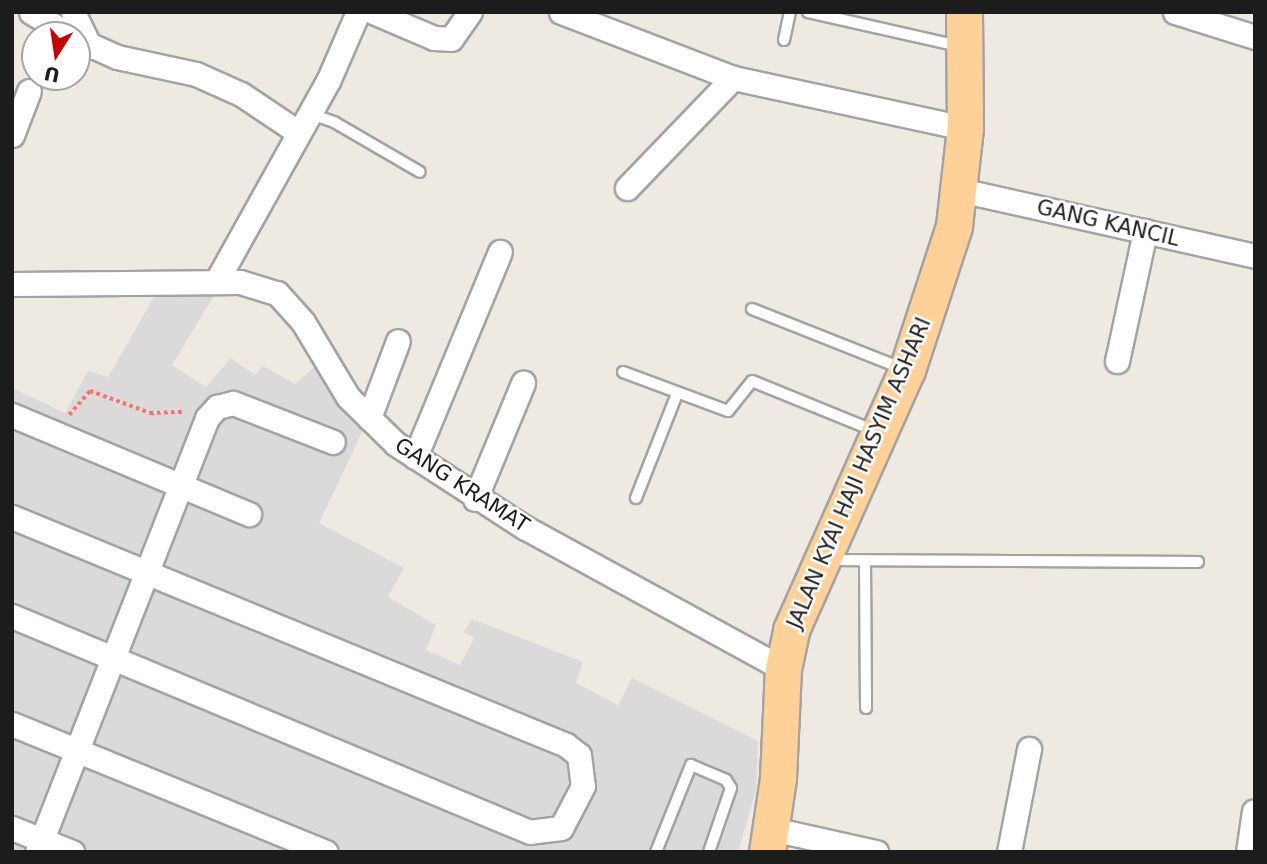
<!DOCTYPE html>
<html>
<head>
<meta charset="utf-8">
<style>
  body { margin:0 }
  #map { position:relative; width:1267px; height:864px; overflow:hidden; background:#eeeae2; font-family:"DejaVu Sans",sans-serif }
  div>[style] { position:absolute }
  .residential>* { inset:0; background:#dbd9d9 }
  .path>* { height:3.5px; margin-top:-1.75px; transform-origin:0; background:repeating-linear-gradient(90deg,#fc7365 0 3.5px,transparent 0 7px) }
  .roads { filter:drop-shadow(2px 0 #a3a3a3) drop-shadow(-2px 0 #a3a3a3) drop-shadow(0 2px #a3a3a3) drop-shadow(0 -2px #a3a3a3) }
  .lane>* { height:10px; margin:-5px; padding:0 5px; transform-origin:5px; border-radius:5px; background:#fff }
  .street>* { height:23px; margin:-11.5px; padding:0 11.5px; transform-origin:11.5px; border-radius:11.5px; background:#fff }
  .primary>* { height:35px; margin:-17.5px; padding:0 17.5px; transform-origin:17.5px; border-radius:17.5px; background:#fdd198 }
  span { translate:-50% -50%; white-space:nowrap; text-align:center; line-height:1.15; -webkit-text-stroke:5px #fff; paint-order:stroke }
  .street-label { font-size:21px; color:#1c1c1c }
  .frame { position:absolute; inset:0; border:14px solid #1c1c1c; pointer-events:none }
  .north { position:absolute; left:21px; top:21px; width:70px; height:70px; box-sizing:border-box; background:#fff; border:2px solid #a4a4a4; border-radius:50%; rotate:192deg; font-size:19px; font-weight:700; line-height:28px; text-align:center; color:#1c1c1c }
  .north::after { content:''; display:block; margin:auto; width:24px; height:32px; background:#c90001; clip-path:polygon(50% 0,100% 100%,50% 72%,0 100%) }
</style>
</head>
<body>
<div id="map">
  <div class="residential">
    <div style="clip-path:polygon(215px 294px,172px 365px,206px 387px,231px 358px,255px 375px,263px 366px,295px 384px,318px 364px,366px 424px,319px 523px,404px 568px,388px 597px,436px 625px,426px 650px,460px 665px,474px 638px,464px 632px,472px 619px,583px 662px,576px 683px,618px 705px,632px 678px,758px 741px,756px 791px,738px 852px,12px 852px,12px 388px,65px 413px,88px 371px,108px 377px,154px 297px)"></div>
  </div>
  <div class="path">
    <div style="left:69px;top:415px;width:32px;rotate:-49deg"></div>
    <div style="left:90px;top:391px;width:64px;rotate:20.1deg"></div>
    <div style="left:150px;top:413px;width:35px;rotate:-2deg"></div>
  </div>
  <div class="roads">
    <div class="lane">
      <div style="left:808px;top:12px;width:155px;rotate:12.7deg"></div>
      <div style="left:784px;top:40px;width:29px;rotate:-78deg"></div>
      <div style="left:308px;top:113px;width:28px;rotate:19deg"></div>
      <div style="left:334px;top:122px;width:99px;rotate:30.2deg"></div>
      <div style="left:752px;top:309px;width:160px;rotate:21.6deg"></div>
      <div style="left:623px;top:372px;width:112px;rotate:20.4deg"></div>
      <div style="left:728px;top:411px;width:38px;rotate:-51deg"></div>
      <div style="left:752px;top:381px;width:133px;rotate:22.1deg"></div>
      <div style="left:636px;top:498px;width:112px;rotate:-68.5deg"></div>
      <div style="left:830px;top:560px;width:368px;rotate:0.3deg"></div>
      <div style="left:865px;top:562px;width:146px;rotate:89.6deg"></div>
      <div style="left:656px;top:852px;width:94px;rotate:-68.1deg"></div>
      <div style="left:691px;top:765px;width:38px;rotate:23deg"></div>
      <div style="left:726px;top:780px;width:9px;rotate:58deg"></div>
      <div style="left:731px;top:788px;width:68px;rotate:109deg"></div>
    </div>
    <div class="street">
      <div style="left:31px;top:12px;width:45px;rotate:30.5deg"></div>
      <div style="left:73px;top:12px;width:39px;rotate:64deg"></div>
      <div style="left:373px;top:12px;width:66px;rotate:23.1deg"></div>
      <div style="left:434px;top:38px;width:17px;rotate:3deg"></div>
      <div style="left:451px;top:39px;width:33px;rotate:-55deg"></div>
      <div style="left:561px;top:12px;width:184px;rotate:21deg"></div>
      <div style="left:733px;top:78px;width:237px;rotate:12.2deg"></div>
      <div style="left:1175px;top:12px;width:84px;rotate:17.4deg"></div>
      <div style="left:77px;top:39px;width:44px;rotate:24.2deg"></div>
      <div style="left:117px;top:57px;width:81px;rotate:12.1deg"></div>
      <div style="left:196px;top:74px;width:49px;rotate:24deg"></div>
      <div style="left:241px;top:94px;width:66px;rotate:33.9deg"></div>
      <div style="left:12px;top:135px;width:47px;rotate:-68.9deg"></div>
      <div style="left:627px;top:188px;width:153px;rotate:-46.1deg"></div>
      <div style="left:960px;top:190px;width:302px;rotate:12.6deg"></div>
      <div style="left:216px;top:282px;width:232px;rotate:-60.9deg"></div>
      <div style="left:329px;top:79px;width:73px;rotate:-66.6deg"></div>
      <div style="left:12px;top:284px;width:228px;rotate:-0.5deg"></div>
      <div style="left:240px;top:282px;width:39px;rotate:17deg"></div>
      <div style="left:277px;top:293px;width:39px;rotate:48deg"></div>
      <div style="left:303px;top:322px;width:87px;rotate:59deg"></div>
      <div style="left:348px;top:397px;width:67px;rotate:44.4deg"></div>
      <div style="left:396px;top:444px;width:153px;rotate:33deg"></div>
      <div style="left:524px;top:527px;width:295px;rotate:28.7deg"></div>
      <div style="left:1117px;top:361px;width:133px;rotate:-77.8deg"></div>
      <div style="left:12px;top:415px;width:257px;rotate:22.7deg"></div>
      <div style="left:369px;top:418px;width:82px;rotate:-69.4deg"></div>
      <div style="left:415px;top:457px;width:222px;rotate:-67.5deg"></div>
      <div style="left:475px;top:499px;width:126px;rotate:-67.5deg"></div>
      <div style="left:12px;top:517px;width:599px;rotate:22.37deg"></div>
      <div style="left:566px;top:745px;width:16px;rotate:38deg"></div>
      <div style="left:579px;top:755px;width:31px;rotate:83deg"></div>
      <div style="left:583px;top:786px;width:47px;rotate:117.6deg"></div>
      <div style="left:561px;top:828px;width:31px;rotate:173deg"></div>
      <div style="left:530px;top:832px;width:561px;rotate:-157.36deg"></div>
      <div style="left:12px;top:724px;width:339px;rotate:22.2deg"></div>
      <div style="left:12px;top:828px;width:65px;rotate:21.8deg"></div>
      <div style="left:772px;top:829px;width:107px;rotate:12.5deg"></div>
      <div style="left:37px;top:852px;width:466px;rotate:-68.6deg"></div>
      <div style="left:207px;top:418px;width:15px;rotate:-48deg"></div>
      <div style="left:217px;top:407px;width:16px;rotate:-14deg"></div>
      <div style="left:233px;top:403px;width:107px;rotate:21.3deg"></div>
      <div style="left:1009px;top:852px;width:105px;rotate:-79deg"></div>
      <div style="left:1248px;top:852px;width:41px;rotate:-81.7deg"></div>
    </div>
    <div class="primary">
      <div style="left:767px;top:852px;width:75px;rotate:-81.5deg"></div>
      <div style="left:778px;top:778px;width:109px;rotate:-87.4deg"></div>
      <div style="left:783px;top:669px;width:40px;rotate:-78deg"></div>
      <div style="left:791px;top:630px;width:285px;rotate:-66deg"></div>
      <div style="left:907px;top:370px;width:151px;rotate:-71.9deg"></div>
      <div style="left:954px;top:226px;width:99px;rotate:-83.6deg"></div>
      <div style="left:965px;top:128px;width:116px;rotate:-90.5deg"></div>
    </div>
  </div>
  <div class="street-label">
    <span style="left:1108px;top:223px;rotate:13deg">GANG KANCIL</span>
    <span style="left:859px;top:473px;rotate:-67deg">JALAN KYAI HAJI HASYIM ASHARI</span>
    <span style="left:462px;top:485px;rotate:33deg">GANG KRAMAT</span>
  </div>
  <div class="frame"></div>
  <div class="north">U</div>
</div>
</body>
</html>
